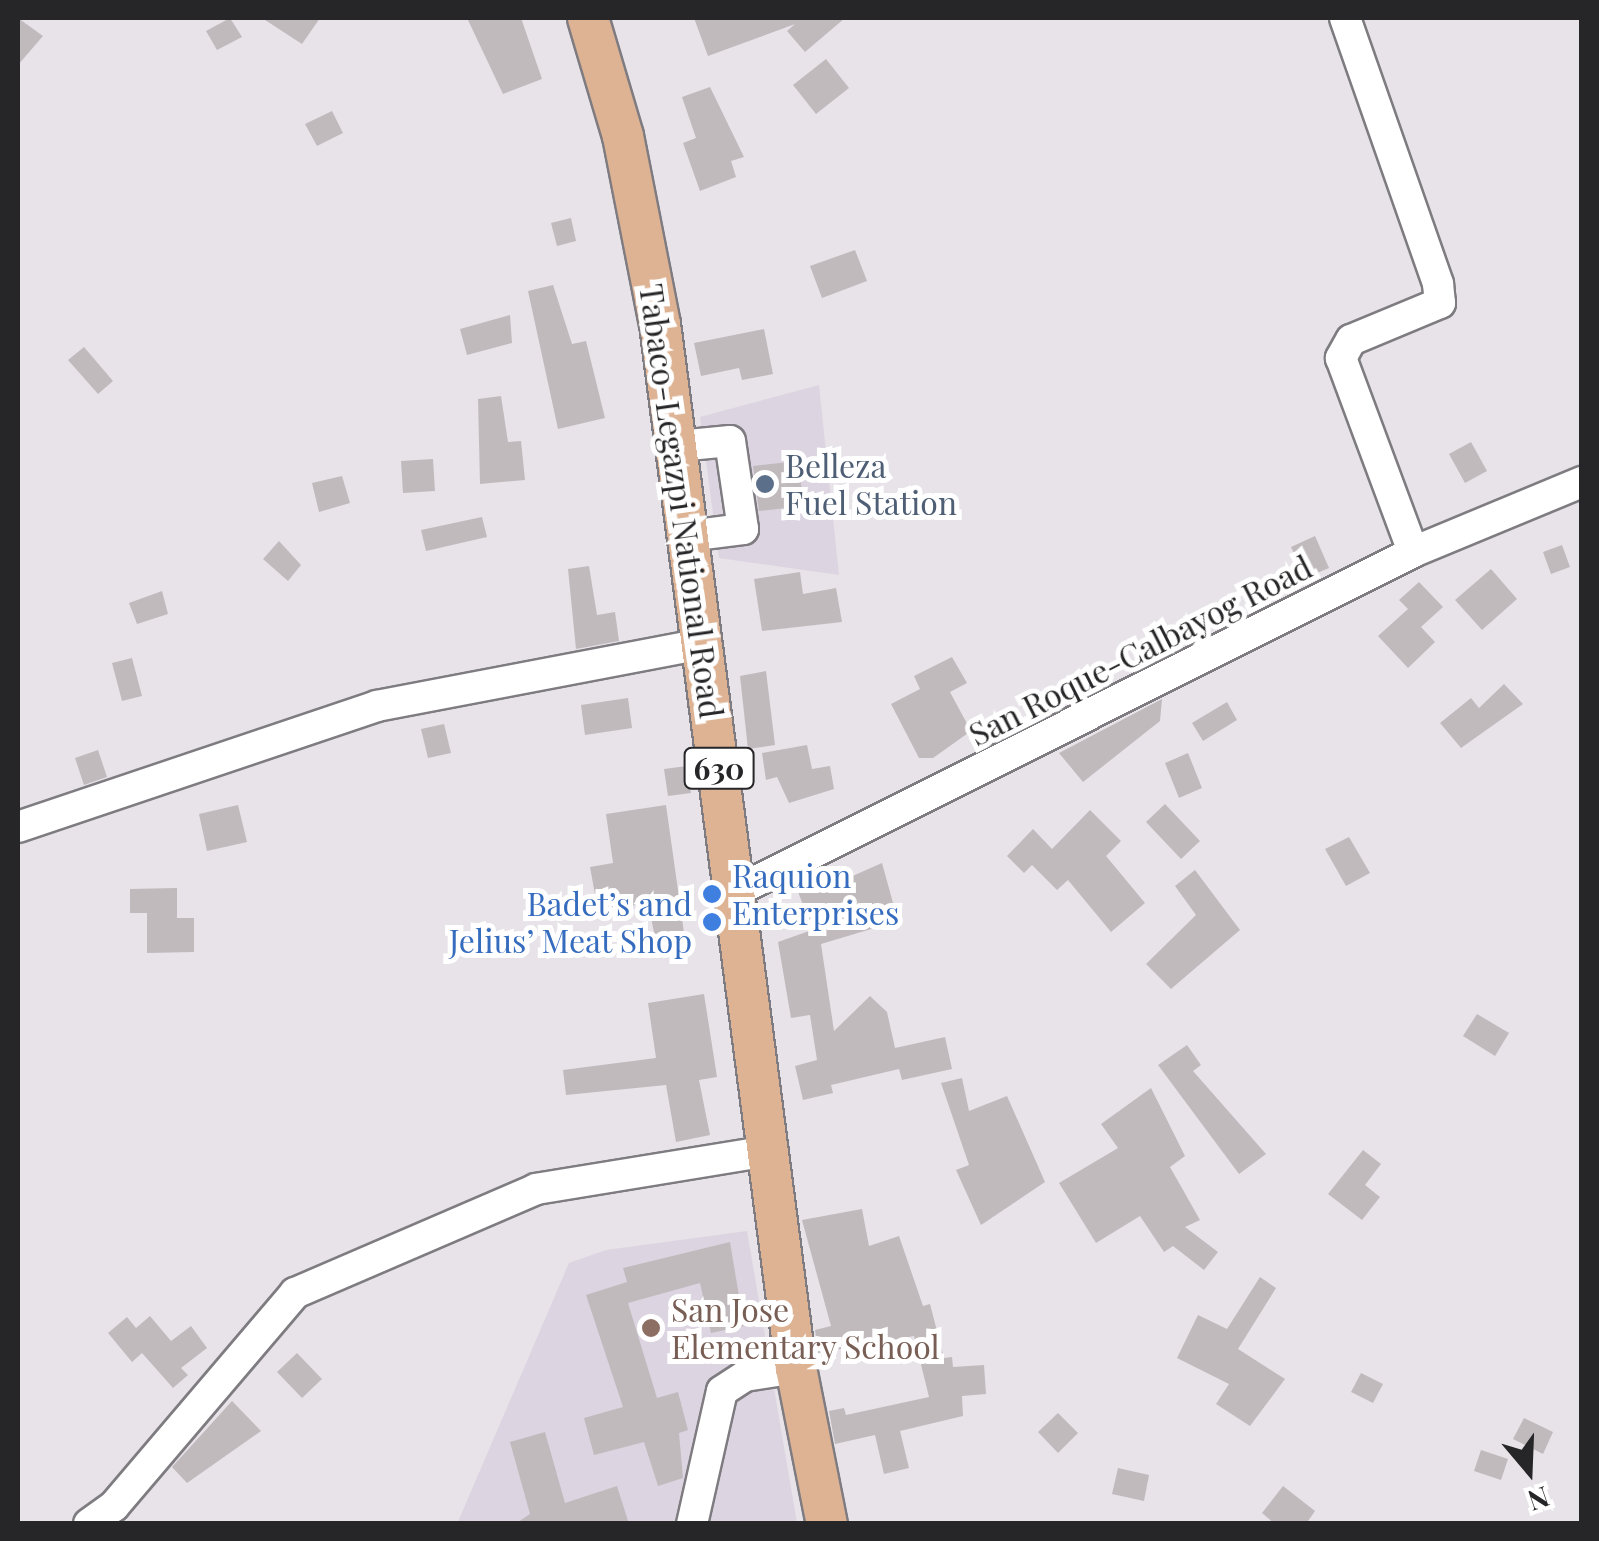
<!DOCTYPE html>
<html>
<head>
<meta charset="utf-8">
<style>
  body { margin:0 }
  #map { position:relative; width:1599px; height:1541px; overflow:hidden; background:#e7e3e9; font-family:"Playfair Display",serif }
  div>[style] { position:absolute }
  .built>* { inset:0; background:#dcd4e0 }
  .building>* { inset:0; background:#c0babd }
  .roads { filter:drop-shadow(2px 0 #7f7c81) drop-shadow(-2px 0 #7f7c81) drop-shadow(0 2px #7f7c81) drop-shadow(0 -2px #7f7c81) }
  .minor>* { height:30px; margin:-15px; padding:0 15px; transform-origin:15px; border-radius:15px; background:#fff }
  .major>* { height:40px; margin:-20px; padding:0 20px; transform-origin:20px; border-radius:20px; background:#deb394 }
  .dots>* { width:28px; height:28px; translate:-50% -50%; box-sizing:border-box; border:5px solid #fff; border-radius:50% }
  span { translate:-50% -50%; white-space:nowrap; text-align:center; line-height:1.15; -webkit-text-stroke:10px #fff; paint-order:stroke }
  .shield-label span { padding:2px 8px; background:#fff; border:2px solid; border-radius:8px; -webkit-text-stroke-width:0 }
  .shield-label { font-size:30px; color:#262527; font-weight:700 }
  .service-label { font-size:32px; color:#4e5e75 }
  .left { translate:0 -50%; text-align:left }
  .street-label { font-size:32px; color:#262527 }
  .shop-label { font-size:32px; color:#366cbe }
  .right { translate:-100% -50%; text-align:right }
  .education-label { font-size:32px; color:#785e54 }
  .frame { position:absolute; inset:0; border:20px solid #262527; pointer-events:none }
  .north { position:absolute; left:1479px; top:1421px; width:100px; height:100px; -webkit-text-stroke:8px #fff; paint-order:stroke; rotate:161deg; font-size:28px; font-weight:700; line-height:40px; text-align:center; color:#262527 }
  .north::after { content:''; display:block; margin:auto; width:35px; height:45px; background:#262527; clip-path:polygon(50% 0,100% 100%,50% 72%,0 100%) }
</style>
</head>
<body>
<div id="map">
  <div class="built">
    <div style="clip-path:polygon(819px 385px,839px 575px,719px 558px,700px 417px)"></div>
    <div style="clip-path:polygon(747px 1231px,797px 1523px,457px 1524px,569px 1263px,606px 1250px)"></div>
  </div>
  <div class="building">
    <div style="clip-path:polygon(18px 18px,43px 36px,18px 65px)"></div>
    <div style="clip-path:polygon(230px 18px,242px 37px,217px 50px,206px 31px)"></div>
    <div style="clip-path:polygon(262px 18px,320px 18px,302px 44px)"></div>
    <div style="clip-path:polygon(467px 18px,521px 18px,542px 79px,503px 94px)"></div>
    <div style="clip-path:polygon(694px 18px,845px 18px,805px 52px,787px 31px,795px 24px,708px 56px)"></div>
    <div style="clip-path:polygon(826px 59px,849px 88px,816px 114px,793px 85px)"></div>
    <div style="clip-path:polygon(710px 87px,744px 157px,731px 161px,736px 177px,700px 191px,683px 143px,696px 138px,682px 97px)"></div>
    <div style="clip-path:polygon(332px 111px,343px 133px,317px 146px,305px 124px)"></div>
    <div style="clip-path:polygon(571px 218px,576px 241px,557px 246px,551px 223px)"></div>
    <div style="clip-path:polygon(855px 250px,867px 281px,822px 298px,810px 266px)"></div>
    <div style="clip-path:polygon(553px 285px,572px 344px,586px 341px,605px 418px,558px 429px,528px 291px)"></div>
    <div style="clip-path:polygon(510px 315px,512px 343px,467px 355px,460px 329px)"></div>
    <div style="clip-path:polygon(764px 329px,773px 374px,742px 380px,739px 368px,701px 376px,694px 343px)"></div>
    <div style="clip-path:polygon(84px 347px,113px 381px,98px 394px,68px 360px)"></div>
    <div style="clip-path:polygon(501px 396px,508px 442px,521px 441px,525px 480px,480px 484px,478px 399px)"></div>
    <div style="clip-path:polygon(1471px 442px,1487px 471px,1465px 483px,1449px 454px)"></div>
    <div style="clip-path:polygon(433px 459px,435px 491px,403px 493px,401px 461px)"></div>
    <div style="clip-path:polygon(798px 461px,804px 506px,759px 511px,753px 466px)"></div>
    <div style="clip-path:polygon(342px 476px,350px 503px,319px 512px,312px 483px)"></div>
    <div style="clip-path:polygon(482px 517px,487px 537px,426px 551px,421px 530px)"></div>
    <div style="clip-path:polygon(1315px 536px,1329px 568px,1305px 578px,1291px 547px)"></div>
    <div style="clip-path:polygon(279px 541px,301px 565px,288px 581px,263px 559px)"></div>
    <div style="clip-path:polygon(1562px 545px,1570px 567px,1551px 574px,1543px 552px)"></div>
    <div style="clip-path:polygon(589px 566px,597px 615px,615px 612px,619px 641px,576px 649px,568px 569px)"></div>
    <div style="clip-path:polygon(1491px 569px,1517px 599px,1482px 630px,1455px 600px)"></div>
    <div style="clip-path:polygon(800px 572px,803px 594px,836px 588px,842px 622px,762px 631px,754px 579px)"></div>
    <div style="clip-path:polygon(1419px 582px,1443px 607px,1421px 627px,1435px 642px,1408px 668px,1378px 636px,1408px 609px,1399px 600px)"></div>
    <div style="clip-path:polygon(162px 591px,168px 614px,137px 624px,129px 603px)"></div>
    <div style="clip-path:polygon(952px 657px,967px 683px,950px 692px,971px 731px,933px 758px,919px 758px,891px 704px,920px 689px,914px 676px)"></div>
    <div style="clip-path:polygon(132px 658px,142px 696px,122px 701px,112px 663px)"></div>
    <div style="clip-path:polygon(766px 671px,775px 745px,748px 749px,740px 676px)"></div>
    <div style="clip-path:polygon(1504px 684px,1523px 704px,1461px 748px,1440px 723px,1471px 698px,1479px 708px)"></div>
    <div style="clip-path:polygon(628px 698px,632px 728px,585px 735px,581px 705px)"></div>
    <div style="clip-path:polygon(1162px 699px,1160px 721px,1083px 782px,1059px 753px)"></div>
    <div style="clip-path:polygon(1227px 702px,1237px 720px,1203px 741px,1192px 723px)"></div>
    <div style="clip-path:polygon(444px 724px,451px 753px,428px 758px,421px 729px)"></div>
    <div style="clip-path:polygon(807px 745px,812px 769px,830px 766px,834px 789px,789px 803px,777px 777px,766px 780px,762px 753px)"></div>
    <div style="clip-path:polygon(98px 750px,107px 777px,84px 785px,75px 758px)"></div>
    <div style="clip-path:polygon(1188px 753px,1202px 788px,1179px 798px,1165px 763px)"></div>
    <div style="clip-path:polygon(687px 766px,691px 793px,668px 796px,664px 769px)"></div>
    <div style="clip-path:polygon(1165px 804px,1200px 841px,1181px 859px,1146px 822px)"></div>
    <div style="clip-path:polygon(238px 805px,247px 842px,207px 851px,199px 814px)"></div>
    <div style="clip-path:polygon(666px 805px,686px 947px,658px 952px,648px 903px,598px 911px,590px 867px,613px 863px,606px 814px)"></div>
    <div style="clip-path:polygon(1090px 810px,1121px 841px,1106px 856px,1145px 903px,1111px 932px,1068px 880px,1057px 890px,1032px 865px,1024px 873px,1007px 856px,1033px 829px,1052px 849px)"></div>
    <div style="clip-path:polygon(1349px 837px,1370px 873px,1346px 886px,1325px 849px)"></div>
    <div style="clip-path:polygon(882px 863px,898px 921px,821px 944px,834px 1031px,870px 996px,887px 1012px,895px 1048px,945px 1037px,952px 1069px,902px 1080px,899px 1069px,831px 1085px,833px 1093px,803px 1100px,795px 1066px,817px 1060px,810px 1015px,791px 1018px,778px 942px,812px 930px,796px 886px,826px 875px,830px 886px)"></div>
    <div style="clip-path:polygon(1195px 870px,1240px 930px,1171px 989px,1146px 964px,1196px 915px,1175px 886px)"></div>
    <div style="clip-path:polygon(177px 888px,177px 918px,194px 918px,194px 952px,147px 953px,147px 913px,130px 913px,130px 889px)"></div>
    <div style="clip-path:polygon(704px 994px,717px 1077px,699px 1080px,710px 1135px,676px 1142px,666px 1085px,566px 1095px,563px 1070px,656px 1058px,648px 1003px)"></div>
    <div style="clip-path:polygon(1477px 1014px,1509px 1033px,1495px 1056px,1463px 1036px)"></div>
    <div style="clip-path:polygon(1187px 1045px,1201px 1065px,1193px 1071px,1266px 1154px,1239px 1174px,1158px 1065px)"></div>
    <div style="clip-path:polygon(962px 1078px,969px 1111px,1007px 1096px,1045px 1182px,981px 1225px,956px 1170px,969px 1165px,941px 1083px)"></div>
    <div style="clip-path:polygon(1151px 1088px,1185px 1156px,1170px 1167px,1200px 1220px,1185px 1227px,1218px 1252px,1204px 1270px,1173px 1246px,1164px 1252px,1140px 1216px,1096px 1243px,1059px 1183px,1118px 1148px,1101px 1124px)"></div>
    <div style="clip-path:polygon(1363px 1150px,1381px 1164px,1365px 1185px,1380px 1197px,1362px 1220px,1328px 1194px)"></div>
    <div style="clip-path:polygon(862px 1209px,869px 1246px,899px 1236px,923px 1306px,930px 1304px,944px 1358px,952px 1357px,953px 1367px,984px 1365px,986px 1394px,962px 1396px,963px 1416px,900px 1431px,909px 1468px,884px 1474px,875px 1435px,835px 1444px,829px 1411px,844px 1408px,846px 1415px,929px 1397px,914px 1336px,818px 1353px,815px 1330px,831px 1326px,802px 1220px)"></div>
    <div style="clip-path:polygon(730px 1242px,744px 1326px,711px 1333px,700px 1283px,628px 1303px,657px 1398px,678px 1392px,688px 1430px,679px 1433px,683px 1478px,658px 1486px,644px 1442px,594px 1455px,584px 1418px,623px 1407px,586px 1295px,627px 1282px,623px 1268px)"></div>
    <div style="clip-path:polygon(1260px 1277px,1276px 1288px,1238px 1349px,1285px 1379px,1250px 1426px,1216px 1404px,1229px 1384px,1177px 1358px,1198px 1315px,1227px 1329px)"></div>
    <div style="clip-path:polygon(150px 1316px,171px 1341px,191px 1326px,207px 1348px,181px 1368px,188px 1375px,173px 1388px,142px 1353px,132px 1362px,108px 1333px,127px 1317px,136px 1328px)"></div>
    <div style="clip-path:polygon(297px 1353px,322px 1379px,302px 1398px,277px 1372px)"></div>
    <div style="clip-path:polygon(1361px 1373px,1383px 1384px,1373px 1403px,1351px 1392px)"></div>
    <div style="clip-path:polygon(232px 1401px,261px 1431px,187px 1483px,172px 1467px)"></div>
    <div style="clip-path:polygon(1058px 1413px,1078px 1433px,1058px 1453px,1038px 1432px)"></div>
    <div style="clip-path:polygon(1524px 1418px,1553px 1432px,1543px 1454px,1513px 1439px)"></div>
    <div style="clip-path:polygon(545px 1432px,565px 1503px,617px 1486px,629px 1524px,515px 1524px,530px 1514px,510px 1442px)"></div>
    <div style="clip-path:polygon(1481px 1450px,1508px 1459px,1501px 1480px,1474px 1471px)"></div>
    <div style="clip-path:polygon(1118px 1468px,1149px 1475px,1144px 1501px,1112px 1494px)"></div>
    <div style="clip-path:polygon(1283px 1486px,1315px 1511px,1306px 1524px,1275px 1524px,1262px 1513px)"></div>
  </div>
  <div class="roads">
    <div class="minor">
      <div style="left:1345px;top:18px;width:282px;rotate:70.7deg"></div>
      <div style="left:1438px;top:284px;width:19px;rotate:84deg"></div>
      <div style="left:1440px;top:303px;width:96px;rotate:157.4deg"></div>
      <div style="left:1351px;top:340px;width:21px;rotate:119deg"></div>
      <div style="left:1341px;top:358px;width:207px;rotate:69.6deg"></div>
      <div style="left:678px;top:446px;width:52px;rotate:-5.5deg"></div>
      <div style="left:730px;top:441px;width:89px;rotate:81.6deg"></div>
      <div style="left:743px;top:529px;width:54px;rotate:172.6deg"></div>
      <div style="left:18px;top:827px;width:379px;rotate:-18.6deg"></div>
      <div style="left:377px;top:706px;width:332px;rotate:-10.8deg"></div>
      <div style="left:735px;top:892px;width:758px;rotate:-26.63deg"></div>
      <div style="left:1413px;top:552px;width:183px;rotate:-22.5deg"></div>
      <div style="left:89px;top:1524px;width:31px;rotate:-36deg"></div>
      <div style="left:114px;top:1506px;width:280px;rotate:-49.6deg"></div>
      <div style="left:295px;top:1293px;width:262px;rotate:-23.3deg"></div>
      <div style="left:536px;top:1189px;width:236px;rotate:-9.3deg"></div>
      <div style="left:692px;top:1524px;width:136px;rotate:-77.3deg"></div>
      <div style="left:722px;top:1391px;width:27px;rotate:-33deg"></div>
      <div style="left:745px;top:1376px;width:52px;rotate:-8.9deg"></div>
    </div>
    <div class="major">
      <div style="left:588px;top:18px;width:123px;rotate:73.5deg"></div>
      <div style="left:623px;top:136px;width:192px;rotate:78.9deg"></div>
      <div style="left:660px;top:324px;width:1053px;rotate:82.58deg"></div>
      <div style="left:796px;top:1368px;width:159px;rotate:78.8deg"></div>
    </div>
  </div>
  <div class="dots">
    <div style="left:765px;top:484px;background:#5c6f8a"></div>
    <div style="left:712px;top:894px;background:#3f7fe0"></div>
    <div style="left:712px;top:922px;background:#3f7fe0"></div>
    <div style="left:651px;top:1328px;background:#8d6e63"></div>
  </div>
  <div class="shield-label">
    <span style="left:719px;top:768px">630</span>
  </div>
  <div class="service-label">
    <span class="left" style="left:785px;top:484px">Belleza<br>Fuel Station</span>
  </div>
  <div class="street-label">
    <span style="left:682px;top:501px;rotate:82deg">Tabaco-Legazpi National Road</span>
    <span style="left:1140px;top:650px;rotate:-27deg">San Roque-Calbayog Road</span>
  </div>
  <div class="shop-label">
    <span class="left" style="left:732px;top:894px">Raquion<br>Enterprises</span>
    <span class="right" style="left:692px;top:922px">Badet’s and<br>Jelius’ Meat Shop</span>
  </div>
  <div class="education-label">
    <span class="left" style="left:671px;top:1328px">San Jose<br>Elementary School</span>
  </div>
  <div class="frame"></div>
  <div class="north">N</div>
</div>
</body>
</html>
